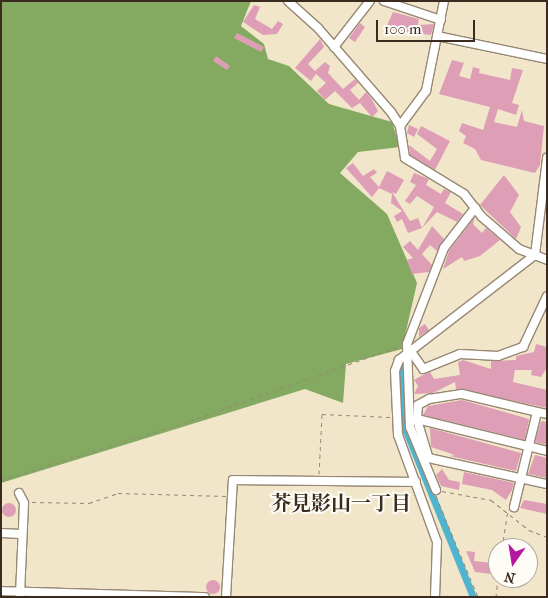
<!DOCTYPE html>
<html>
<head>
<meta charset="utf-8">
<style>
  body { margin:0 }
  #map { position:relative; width:548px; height:598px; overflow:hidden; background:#f1e5ca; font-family:"IM FELL French Canon","Noto Serif JP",serif }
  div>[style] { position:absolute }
  .forest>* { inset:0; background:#83aa60 }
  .canal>* { height:7px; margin:-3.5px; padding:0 3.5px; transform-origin:3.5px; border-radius:3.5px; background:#50b4cf }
  .building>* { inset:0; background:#de9fb6 }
  .round { border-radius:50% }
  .path>* { height:1px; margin-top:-0.5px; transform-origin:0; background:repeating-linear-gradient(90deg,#968874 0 4px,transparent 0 8px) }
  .roads { filter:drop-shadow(1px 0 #968874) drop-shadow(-1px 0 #968874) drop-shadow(0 1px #968874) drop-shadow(0 -1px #968874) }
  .minor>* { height:8px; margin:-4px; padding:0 4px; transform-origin:4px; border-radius:4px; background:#fff }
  span { translate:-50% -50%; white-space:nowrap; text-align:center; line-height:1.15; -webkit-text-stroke:4px #fdfcf7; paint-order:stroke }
  .neighbourhood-label { font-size:20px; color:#3b2a1e; font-weight:700 }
  .frame { position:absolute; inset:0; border:2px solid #3b2a1e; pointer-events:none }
  .north { position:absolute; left:488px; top:538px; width:50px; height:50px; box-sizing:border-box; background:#fdfcf7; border:1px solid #afa8a0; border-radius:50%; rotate:193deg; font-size:14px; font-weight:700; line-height:20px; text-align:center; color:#3b2a1e }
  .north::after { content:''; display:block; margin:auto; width:18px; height:22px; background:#b5179e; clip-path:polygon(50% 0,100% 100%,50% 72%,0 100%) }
  .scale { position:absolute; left:376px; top:20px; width:99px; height:22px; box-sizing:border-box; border:2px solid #3b2a1e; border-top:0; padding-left:6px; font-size:15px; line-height:18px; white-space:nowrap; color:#3b2a1e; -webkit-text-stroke:4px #fdfcf7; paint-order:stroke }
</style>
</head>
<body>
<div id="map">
  <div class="forest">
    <div style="clip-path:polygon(1px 1px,251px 1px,241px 26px,264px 44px,268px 59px,289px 66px,329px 104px,392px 122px,400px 147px,358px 152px,340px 173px,387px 214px,417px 283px,402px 349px,346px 364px,343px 403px,305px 389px,1px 483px)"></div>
  </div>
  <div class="canal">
    <div style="left:400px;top:365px;width:66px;rotate:84.8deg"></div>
    <div style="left:406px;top:431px;width:179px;rotate:68deg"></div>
  </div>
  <div class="building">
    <div style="clip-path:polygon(254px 5px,260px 7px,255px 19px,272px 29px,278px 21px,283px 24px,277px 34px,263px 35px,243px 22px)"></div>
    <div style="clip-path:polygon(393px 12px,419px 19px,418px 25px,434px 24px,431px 35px,385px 30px)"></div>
    <div style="clip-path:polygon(360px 23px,365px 27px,355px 42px,349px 38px)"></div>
    <div style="clip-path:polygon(237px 33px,264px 47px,261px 52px,234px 38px)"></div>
    <div style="clip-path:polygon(320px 39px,324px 47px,308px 64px,315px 71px,325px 62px,330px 66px,328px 73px,343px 89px,355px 79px,358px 83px,350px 90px,359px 100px,366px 92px,371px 98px,378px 111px,372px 117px,360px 103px,352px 108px,335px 91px,325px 100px,317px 91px,326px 83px,316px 74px,311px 81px,295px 68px)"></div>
    <div style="clip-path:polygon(216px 56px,230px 66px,227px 70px,213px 61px)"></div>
    <div style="clip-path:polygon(452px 60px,464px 63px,459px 76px,470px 79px,473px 67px,480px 69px,479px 73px,510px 80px,512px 68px,523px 70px,512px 103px,519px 105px,516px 115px,498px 109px,494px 122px,517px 127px,522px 110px,524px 121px,544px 126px,540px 165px,535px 173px,481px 160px,475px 149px,463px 143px,466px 136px,459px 131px,462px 123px,483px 130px,490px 107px,439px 94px)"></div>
    <div style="clip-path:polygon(409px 125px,418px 129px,414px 137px,407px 133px)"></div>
    <div style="clip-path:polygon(421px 126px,450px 141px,435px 170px,410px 155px,409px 145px,430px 161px,437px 149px,417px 134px)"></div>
    <div style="clip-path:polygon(353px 163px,363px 176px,374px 169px,377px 173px,370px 177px,379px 187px,387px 171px,404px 180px,396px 194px,392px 192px,410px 221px,418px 218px,422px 228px,408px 233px,402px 219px,397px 222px,394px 216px,402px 211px,391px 203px,392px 194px,379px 188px,372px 197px,346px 168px)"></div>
    <div style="clip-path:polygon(414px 173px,429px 179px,426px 185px,441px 194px,444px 189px,451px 192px,445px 203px,463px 214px,457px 222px,437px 212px,422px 228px,434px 207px,417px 196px,410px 204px,405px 201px,416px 185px,410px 182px)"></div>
    <div style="clip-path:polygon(504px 175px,519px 195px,510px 212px,521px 227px,516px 239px,480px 205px)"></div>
    <div style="clip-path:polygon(475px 217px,473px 224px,482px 233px,486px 228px,500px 240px,480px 256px,464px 261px,462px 257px,443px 269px,449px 251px)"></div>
    <div style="clip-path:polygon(432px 226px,444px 239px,437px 251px,430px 245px,422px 254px,432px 265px,429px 272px,412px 274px,407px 260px,413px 258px,403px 247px,410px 241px,418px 250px)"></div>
    <div style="clip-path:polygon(425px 324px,429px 330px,419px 337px,419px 328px)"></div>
    <div style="clip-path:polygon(536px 344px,547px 347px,547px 368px,541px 377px,531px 375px,532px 370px,515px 370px,513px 382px,547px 390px,547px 408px,456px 389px,455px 382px,433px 393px,414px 394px,418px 386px,414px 380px,423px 375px,430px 372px,434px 379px,460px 375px,458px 362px,463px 360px,491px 369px,491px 361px,516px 360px,516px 356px,534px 352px)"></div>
    <div style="clip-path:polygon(462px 400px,529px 419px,525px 440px,423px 415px,428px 406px)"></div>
    <div style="clip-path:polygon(541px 421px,547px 422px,547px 445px,535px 442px)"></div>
    <div style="clip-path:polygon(430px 428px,521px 453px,516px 471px,450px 456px,455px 455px,431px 447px)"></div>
    <div style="clip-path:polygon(535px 455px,547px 458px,547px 478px,528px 474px)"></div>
    <div style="clip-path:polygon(442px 469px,449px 480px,460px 482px,459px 490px,441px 486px,436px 475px)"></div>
    <div style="clip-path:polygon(464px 472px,514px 483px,512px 490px,506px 500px,492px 490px,462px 484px)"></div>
    <div style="clip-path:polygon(524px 500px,547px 504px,547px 514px,520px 508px)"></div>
    <div class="round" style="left:2px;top:503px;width:14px;height:14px"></div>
    <div style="clip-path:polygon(466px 551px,475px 552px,474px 561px,493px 563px,492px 574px,475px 572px)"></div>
    <div class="round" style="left:206px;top:580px;width:14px;height:14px"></div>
  </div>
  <div class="path">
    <div style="left:319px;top:474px;width:60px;rotate:-87.1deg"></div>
    <div style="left:322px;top:414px;width:68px;rotate:2.5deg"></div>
    <div style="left:1px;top:480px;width:198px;rotate:-17.3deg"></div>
    <div style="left:190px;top:421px;width:222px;rotate:-19.7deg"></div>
    <div style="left:442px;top:491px;width:50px;rotate:10.4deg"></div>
    <div style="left:491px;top:500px;width:48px;rotate:38.3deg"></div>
    <div style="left:529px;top:530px;width:19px;rotate:21deg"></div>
    <div style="left:436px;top:496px;width:109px;rotate:67.4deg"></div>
    <div style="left:32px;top:502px;width:57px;rotate:1deg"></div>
    <div style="left:89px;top:503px;width:31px;rotate:-19deg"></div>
    <div style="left:118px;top:493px;width:108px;rotate:1.6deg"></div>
    <div style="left:502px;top:548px;width:36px;rotate:-81deg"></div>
    <div style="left:496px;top:597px;width:19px;rotate:-84deg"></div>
  </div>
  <div class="roads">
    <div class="minor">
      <div style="left:288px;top:1px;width:40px;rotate:42deg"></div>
      <div style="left:318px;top:28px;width:111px;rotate:49deg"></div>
      <div style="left:391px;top:112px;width:17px;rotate:57deg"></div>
      <div style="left:400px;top:126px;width:32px;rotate:81deg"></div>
      <div style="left:405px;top:158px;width:69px;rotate:31.4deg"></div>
      <div style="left:464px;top:194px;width:29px;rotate:52deg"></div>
      <div style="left:482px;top:217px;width:49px;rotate:40.9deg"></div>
      <div style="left:519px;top:249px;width:30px;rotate:21deg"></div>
      <div style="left:384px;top:1px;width:60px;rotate:18.4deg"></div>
      <div style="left:437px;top:36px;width:112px;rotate:11.8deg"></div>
      <div style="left:334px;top:47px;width:58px;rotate:-52deg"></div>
      <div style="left:400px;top:126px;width:44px;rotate:-53.4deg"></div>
      <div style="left:426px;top:91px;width:92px;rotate:-78.7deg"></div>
      <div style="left:412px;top:353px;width:19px;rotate:55deg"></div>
      <div style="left:423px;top:369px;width:40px;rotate:-22deg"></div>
      <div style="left:460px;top:354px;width:38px;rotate:3deg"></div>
      <div style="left:498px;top:356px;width:27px;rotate:-20deg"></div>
      <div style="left:523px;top:347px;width:56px;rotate:-64.8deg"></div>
      <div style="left:537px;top:412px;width:10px;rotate:11deg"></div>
      <div style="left:417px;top:419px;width:14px;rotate:-86deg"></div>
      <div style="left:418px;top:405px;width:13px;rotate:-29deg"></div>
      <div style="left:429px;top:399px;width:33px;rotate:-9deg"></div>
      <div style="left:462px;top:394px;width:77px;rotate:13.5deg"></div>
      <div style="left:537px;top:412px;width:98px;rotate:103.6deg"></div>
      <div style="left:428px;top:456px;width:39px;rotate:-107deg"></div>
      <div style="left:417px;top:419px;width:134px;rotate:13.8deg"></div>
      <div style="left:424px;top:457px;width:126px;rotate:12.4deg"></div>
      <div style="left:436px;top:490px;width:68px;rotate:-112.4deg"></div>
      <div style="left:410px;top:427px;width:83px;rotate:-92.1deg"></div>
      <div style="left:407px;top:344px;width:103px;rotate:-68.9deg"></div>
      <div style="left:444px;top:248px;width:51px;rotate:-52.2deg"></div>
      <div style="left:19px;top:493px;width:11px;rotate:63deg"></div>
      <div style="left:24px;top:503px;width:92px;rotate:92.5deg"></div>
      <div style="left:1px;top:533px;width:20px;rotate:3deg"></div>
      <div style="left:1px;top:591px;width:204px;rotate:1.7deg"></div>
      <div style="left:226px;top:597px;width:117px;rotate:-86.6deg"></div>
      <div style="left:233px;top:480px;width:183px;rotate:0.6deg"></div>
      <div style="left:435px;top:597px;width:55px;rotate:-87.9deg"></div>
      <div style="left:437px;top:542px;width:114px;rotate:-110deg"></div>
      <div style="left:398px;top:435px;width:64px;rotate:-92.7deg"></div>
      <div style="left:395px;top:371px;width:12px;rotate:-70deg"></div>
      <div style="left:399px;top:360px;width:172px;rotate:-37.7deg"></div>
      <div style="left:535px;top:255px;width:98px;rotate:-82.9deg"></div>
    </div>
  </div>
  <div class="neighbourhood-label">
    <span style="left:341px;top:503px">芥見影山一丁目</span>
  </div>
  <div class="frame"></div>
  <div class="north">N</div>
  <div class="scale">100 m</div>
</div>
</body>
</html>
